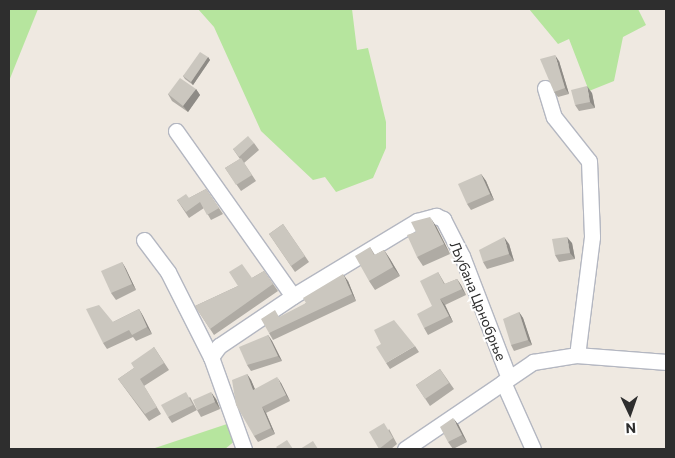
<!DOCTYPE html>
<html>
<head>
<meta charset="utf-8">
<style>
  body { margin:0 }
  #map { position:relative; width:675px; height:458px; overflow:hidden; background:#efe9e1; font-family:Commissioner,sans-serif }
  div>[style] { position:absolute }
  .green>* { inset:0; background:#b6e59e }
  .roads { filter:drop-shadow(1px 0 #b4b7c1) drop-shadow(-1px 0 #b4b7c1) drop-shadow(0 1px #b4b7c1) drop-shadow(0 -1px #b4b7c1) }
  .minor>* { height:15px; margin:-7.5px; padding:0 7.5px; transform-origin:7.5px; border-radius:7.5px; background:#fff }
  .wall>* { inset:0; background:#afaba4 }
  .shaded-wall>* { inset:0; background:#8e8b86 }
  .building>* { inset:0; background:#cbc7bf }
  span { translate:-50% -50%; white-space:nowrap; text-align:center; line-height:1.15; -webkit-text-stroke:4px #fff; paint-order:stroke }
  .street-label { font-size:14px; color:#2e2e2e }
  .frame { position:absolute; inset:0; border:10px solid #2e2e2e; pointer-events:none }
  .north { position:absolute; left:605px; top:388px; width:50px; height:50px; -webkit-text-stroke:4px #fff; paint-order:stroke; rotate:177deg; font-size:14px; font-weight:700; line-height:20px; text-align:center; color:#2e2e2e }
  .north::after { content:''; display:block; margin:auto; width:18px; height:22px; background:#2e2e2e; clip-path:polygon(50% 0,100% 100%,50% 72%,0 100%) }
</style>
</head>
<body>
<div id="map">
  <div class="green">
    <div style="clip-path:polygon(9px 9px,38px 9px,9px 81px)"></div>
    <div style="clip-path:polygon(198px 9px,352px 9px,357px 50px,368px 48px,386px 122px,386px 148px,373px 178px,336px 192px,325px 177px,313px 180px,261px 131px,214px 27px)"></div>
    <div style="clip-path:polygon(529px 9px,638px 9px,646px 25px,623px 37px,614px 81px,589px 91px,569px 39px,558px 44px)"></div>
    <div style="clip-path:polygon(230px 423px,236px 440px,225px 449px,152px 449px)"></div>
  </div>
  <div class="roads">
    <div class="minor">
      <div style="left:545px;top:88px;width:30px;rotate:73deg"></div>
      <div style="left:554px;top:117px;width:56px;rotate:51.5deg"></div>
      <div style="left:589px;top:161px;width:76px;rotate:87.7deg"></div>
      <div style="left:592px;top:237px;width:119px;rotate:97.2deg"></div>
      <div style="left:176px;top:131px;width:202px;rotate:54.7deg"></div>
      <div style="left:144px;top:240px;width:40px;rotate:53deg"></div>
      <div style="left:168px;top:272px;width:95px;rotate:63.2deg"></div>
      <div style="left:211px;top:357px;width:98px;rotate:70.3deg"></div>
      <div style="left:211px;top:357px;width:14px;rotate:-54deg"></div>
      <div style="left:219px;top:346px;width:89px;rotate:-34deg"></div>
      <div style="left:293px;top:296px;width:145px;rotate:-31.2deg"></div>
      <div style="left:417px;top:221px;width:20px;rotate:-15deg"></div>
      <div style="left:436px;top:216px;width:8px;rotate:23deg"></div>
      <div style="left:443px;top:219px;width:42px;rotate:62.8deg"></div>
      <div style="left:462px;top:256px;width:129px;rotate:69deg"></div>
      <div style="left:503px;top:382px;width:73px;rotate:65.9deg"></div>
      <div style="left:405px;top:449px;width:155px;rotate:-34.2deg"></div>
      <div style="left:533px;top:362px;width:45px;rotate:-9deg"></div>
      <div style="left:577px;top:355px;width:89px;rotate:4.5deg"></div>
    </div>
  </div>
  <div class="wall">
    <div style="clip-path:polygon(208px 57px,210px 60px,193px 85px,185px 79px,183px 76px)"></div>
    <div style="clip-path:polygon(559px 61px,569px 94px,558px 97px,554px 92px)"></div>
    <div style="clip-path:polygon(196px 89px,200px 95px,188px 112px,172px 101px,168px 94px)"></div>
    <div style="clip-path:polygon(592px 93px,595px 108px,579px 111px,575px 105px)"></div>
    <div style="clip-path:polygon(254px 143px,259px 150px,244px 163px,256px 181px,241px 191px,225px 168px,240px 159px,233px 149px)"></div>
    <div style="clip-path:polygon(481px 174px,486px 181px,494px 200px,471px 210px,467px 204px)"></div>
    <div style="clip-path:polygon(206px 189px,223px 214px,211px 220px,204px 208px,189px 218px,177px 200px,189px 198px)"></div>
    <div style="clip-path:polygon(283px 224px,309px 262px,295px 272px,269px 234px)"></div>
    <div style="clip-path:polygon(436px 226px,450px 254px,423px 266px,417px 257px)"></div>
    <div style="clip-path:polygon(572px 243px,575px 259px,559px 262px,555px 255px)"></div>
    <div style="clip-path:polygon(509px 244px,514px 261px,487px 269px,483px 262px)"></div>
    <div style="clip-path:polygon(370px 247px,375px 255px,384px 250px,390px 259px,400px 276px,375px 290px,369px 281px)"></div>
    <div style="clip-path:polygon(122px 262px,126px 269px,136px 290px,116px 300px,111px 293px)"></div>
    <div style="clip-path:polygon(264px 271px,278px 291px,214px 335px,195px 306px,238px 286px)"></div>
    <div style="clip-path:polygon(438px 272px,445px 284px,457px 279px,461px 285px,466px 295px,445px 305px,453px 322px,428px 335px,424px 328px,432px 306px)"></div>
    <div style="clip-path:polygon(348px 281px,356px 301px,273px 340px,269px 333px,306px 303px)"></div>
    <div style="clip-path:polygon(139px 309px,143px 316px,152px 334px,136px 341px,133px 337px,107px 349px,103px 343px,113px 322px)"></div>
    <div style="clip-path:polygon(519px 312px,523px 318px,532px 345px,514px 351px,511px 345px)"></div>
    <div style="clip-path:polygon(268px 335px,272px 341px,282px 361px,251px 371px,247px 365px)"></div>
    <div style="clip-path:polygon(415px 346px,419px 352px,390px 369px,386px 363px)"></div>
    <div style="clip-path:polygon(154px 347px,169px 370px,144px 386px,161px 414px,149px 421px,118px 379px,134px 368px)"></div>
    <div style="clip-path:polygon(440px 369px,454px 389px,430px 406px,416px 385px)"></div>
    <div style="clip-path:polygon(247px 374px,251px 380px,255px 390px,281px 383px,290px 401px,266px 413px,275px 434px,258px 442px,254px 436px)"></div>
    <div style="clip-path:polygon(190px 397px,197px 410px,172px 423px,168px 417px)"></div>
    <div style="clip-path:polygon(216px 399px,220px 409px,201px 417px,197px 410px)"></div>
    <div style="clip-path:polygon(458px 424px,467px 442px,453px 449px,448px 442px)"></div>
    <div style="clip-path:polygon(389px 429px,397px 444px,391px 449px,379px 449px)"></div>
  </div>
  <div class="shaded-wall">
    <div style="clip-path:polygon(555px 55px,559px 61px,569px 94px,565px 88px)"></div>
    <div style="clip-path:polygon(208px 57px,210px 60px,193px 85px,191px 82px)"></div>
    <div style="clip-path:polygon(587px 86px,592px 93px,595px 108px,590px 102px)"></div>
    <div style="clip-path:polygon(196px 89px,200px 95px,188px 112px,183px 106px)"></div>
    <div style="clip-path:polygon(481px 174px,486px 181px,494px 200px,490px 194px)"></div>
    <div style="clip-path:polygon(430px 217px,436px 226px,450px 254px,444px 244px)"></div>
    <div style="clip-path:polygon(504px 237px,509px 244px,514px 261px,509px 254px)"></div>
    <div style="clip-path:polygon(567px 237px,572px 243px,575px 259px,570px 253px)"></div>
    <div style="clip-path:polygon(384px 250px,390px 259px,400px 276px,393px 267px)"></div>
    <div style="clip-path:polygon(122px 262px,126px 269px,136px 290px,132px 284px)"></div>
    <div style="clip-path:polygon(343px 274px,348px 281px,356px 301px,352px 294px)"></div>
    <div style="clip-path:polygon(457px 279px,461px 285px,466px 295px,462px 289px)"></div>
    <div style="clip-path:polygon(440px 299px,445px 305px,453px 322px,449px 316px)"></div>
    <div style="clip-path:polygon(139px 309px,143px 316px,152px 334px,147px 327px)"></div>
    <div style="clip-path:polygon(519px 312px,523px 318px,532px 345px,528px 340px)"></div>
    <div style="clip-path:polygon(268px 335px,272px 341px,282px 361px,278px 356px)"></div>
    <div style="clip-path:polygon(247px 374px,251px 380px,258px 396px,253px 390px)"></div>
    <div style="clip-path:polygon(277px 377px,281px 383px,290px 401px,286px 395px)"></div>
    <div style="clip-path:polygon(211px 392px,216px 399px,220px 409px,215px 402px)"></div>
    <div style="clip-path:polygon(262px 407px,266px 413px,275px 434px,271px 428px)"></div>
    <div style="clip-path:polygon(453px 418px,458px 424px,467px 442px,462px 435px)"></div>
  </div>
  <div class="building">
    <div style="clip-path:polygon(200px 52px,208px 57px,191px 82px,183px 76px)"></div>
    <div style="clip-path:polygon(555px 55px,565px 88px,554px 92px,540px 59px)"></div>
    <div style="clip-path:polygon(180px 78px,196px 89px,183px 106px,168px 94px)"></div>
    <div style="clip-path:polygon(587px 86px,590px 102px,575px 105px,571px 90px)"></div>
    <div style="clip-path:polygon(248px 136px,254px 143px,239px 157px,233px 149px)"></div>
    <div style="clip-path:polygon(241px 158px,252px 175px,236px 185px,225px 168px)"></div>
    <div style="clip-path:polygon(481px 174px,490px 194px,467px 204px,458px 184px)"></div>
    <div style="clip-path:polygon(206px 189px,219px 208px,207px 215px,200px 202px,186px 212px,177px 200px,186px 194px,189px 198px)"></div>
    <div style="clip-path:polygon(430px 217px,444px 244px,417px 257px,407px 235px,416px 232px,411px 222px)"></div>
    <div style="clip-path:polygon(283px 224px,305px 256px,291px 266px,269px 234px)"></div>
    <div style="clip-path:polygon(504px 237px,509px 254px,483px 262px,479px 250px)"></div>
    <div style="clip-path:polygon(567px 237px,570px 253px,555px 255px,552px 239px)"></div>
    <div style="clip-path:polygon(370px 247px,374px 255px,384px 250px,393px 267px,369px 281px,355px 256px)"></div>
    <div style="clip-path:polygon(122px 262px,132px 284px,111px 293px,101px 271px)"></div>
    <div style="clip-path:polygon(242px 264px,252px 278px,264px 271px,273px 284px,210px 329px,195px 306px,238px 286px,229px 272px)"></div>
    <div style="clip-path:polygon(438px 272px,444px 284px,457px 279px,462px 289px,440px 299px,449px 316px,424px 328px,417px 314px,432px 306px,420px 281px)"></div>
    <div style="clip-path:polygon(343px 274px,352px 294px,269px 333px,261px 319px,275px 310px,279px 317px,306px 303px,303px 298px)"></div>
    <div style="clip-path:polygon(99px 305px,113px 322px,139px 309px,147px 327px,132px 335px,129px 330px,103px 343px,86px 309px)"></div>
    <div style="clip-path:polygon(519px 312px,528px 340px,511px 345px,503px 319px)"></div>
    <div style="clip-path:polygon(394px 320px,415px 346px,386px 363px,376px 347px,381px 344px,374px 330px)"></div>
    <div style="clip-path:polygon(268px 335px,278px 356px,247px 365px,239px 347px)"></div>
    <div style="clip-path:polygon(154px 347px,164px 363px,140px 379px,157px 407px,145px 414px,118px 379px,134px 368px,131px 363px)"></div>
    <div style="clip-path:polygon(440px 369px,449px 383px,425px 399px,416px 385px)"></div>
    <div style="clip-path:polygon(247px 374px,253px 390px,277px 377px,286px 395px,262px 407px,271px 428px,254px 436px,236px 405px,232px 380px)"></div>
    <div style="clip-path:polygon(186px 392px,193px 405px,168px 417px,161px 405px)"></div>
    <div style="clip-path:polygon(211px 392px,215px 402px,197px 410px,193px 400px)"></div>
    <div style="clip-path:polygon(453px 418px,462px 435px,448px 442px,440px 427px)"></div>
    <div style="clip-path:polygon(384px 423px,393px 438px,379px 449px,369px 432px)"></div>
    <div style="clip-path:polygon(287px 440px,293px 449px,278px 449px,276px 447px)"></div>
    <div style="clip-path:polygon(313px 441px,318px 449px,300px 449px)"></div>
  </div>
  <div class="street-label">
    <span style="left:478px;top:301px;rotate:68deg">Љубана Црнобрње</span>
  </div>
  <div class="frame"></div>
  <div class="north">N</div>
</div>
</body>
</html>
